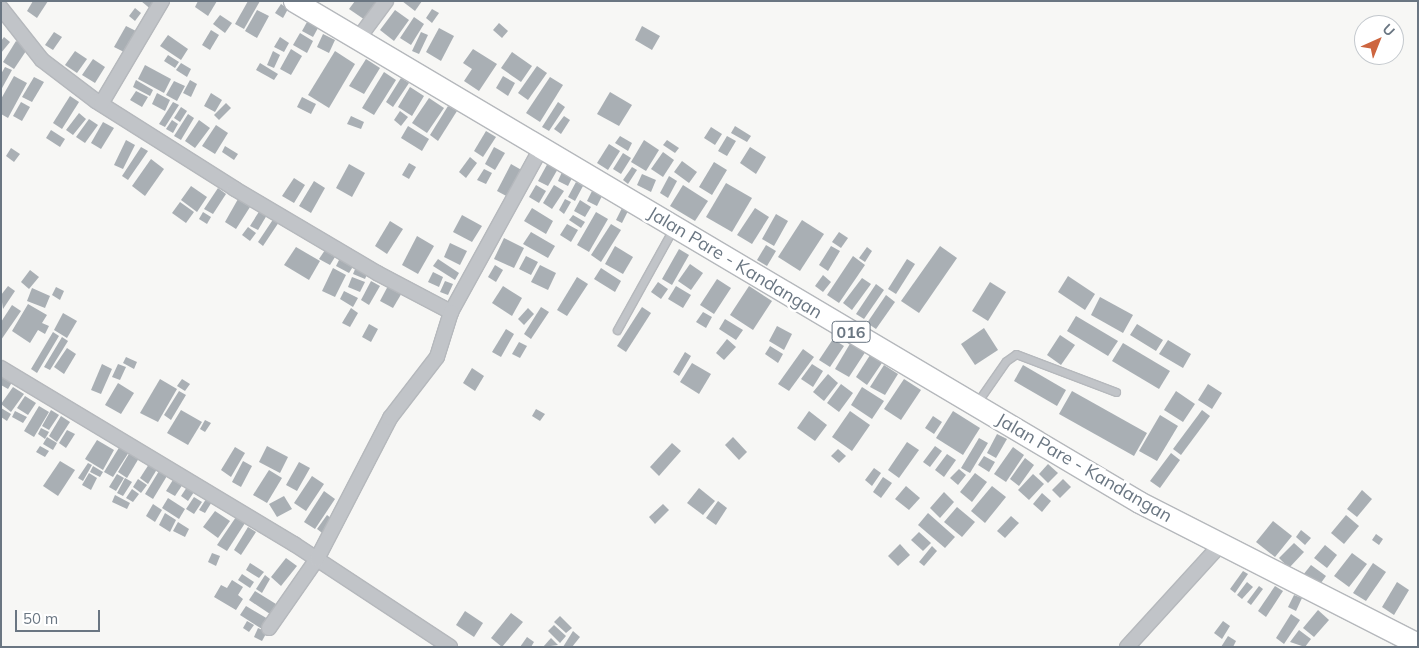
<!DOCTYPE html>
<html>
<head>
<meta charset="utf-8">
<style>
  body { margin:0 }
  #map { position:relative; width:1419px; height:648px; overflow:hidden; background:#f7f7f5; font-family:Mulish,sans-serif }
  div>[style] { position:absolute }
  .building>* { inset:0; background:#a9afb4 }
  .roads { filter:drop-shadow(1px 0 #b5b8bc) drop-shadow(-1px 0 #b5b8bc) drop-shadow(0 1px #b5b8bc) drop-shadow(0 -1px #b5b8bc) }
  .lane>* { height:7px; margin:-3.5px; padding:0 3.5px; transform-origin:3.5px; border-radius:3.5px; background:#c1c4c8 }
  .street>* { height:14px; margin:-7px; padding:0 7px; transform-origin:7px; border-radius:7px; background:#c1c4c8 }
  .primary>* { height:21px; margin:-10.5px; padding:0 10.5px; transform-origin:10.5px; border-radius:10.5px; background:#fff }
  span { translate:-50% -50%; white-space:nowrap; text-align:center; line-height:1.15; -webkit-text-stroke:5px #fff; paint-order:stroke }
  .shield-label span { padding:1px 4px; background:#fff; border:1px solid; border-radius:4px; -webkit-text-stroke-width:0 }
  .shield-label { font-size:16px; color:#6a7682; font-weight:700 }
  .street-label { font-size:18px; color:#6a7682 }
  .frame { position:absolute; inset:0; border:2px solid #6a7682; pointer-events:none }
  .north { position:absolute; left:1354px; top:15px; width:50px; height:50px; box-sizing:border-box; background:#fff; border:1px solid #c3c8cd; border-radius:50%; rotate:44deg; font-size:14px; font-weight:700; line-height:20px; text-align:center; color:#6a7682 }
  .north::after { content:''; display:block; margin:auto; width:18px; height:22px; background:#cd653f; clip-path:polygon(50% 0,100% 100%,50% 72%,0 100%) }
  .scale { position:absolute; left:15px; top:610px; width:85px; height:22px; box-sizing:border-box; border:2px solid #6a7682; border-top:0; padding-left:6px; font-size:15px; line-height:18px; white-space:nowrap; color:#6a7682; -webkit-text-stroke:4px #fff; paint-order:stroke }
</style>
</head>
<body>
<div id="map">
  <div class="building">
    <div style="clip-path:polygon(33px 1px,48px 1px,37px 18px,27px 11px)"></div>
    <div style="clip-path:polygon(141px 1px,158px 1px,153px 11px)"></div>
    <div style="clip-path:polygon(198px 1px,217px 1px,208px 16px,195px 7px)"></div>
    <div style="clip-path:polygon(248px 1px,260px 1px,244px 29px,235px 24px)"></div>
    <div style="clip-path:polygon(355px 1px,378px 1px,368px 22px,349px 9px)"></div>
    <div style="clip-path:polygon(402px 1px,422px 1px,415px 11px)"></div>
    <div style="clip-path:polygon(281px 4px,288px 9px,283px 18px,275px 13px)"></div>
    <div style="clip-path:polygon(135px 8px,141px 13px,135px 21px,129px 16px)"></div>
    <div style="clip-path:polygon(432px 9px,439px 13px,432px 23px,426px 18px)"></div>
    <div style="clip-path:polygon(257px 10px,269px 16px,257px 38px,245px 31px)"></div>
    <div style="clip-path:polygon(395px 10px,409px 20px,394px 41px,380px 30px)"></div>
    <div style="clip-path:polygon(220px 15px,232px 23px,225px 33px,213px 24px)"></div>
    <div style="clip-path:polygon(414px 17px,424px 24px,411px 45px,400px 38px)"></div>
    <div style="clip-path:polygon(307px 22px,318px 28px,313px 37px,302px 31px)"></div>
    <div style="clip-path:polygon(499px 23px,508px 31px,502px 38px,493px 30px)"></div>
    <div style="clip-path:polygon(126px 26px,136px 31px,124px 52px,114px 47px)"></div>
    <div style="clip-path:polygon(642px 26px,660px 36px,652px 50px,635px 40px)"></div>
    <div style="clip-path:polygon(439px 28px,454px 36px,441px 61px,426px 52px)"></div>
    <div style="clip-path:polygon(211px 30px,219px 35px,210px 50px,202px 45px)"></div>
    <div style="clip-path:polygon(54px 32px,62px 37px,53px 50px,45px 45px)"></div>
    <div style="clip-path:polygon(421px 32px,428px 35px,419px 54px,412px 51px)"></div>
    <div style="clip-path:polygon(300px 33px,313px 41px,307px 53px,293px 45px)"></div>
    <div style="clip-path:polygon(323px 34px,335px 40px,329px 53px,317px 47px)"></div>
    <div style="clip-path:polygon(168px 35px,188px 49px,181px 60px,160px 46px)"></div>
    <div style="clip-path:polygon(4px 37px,10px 42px,1px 53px,1px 41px)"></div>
    <div style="clip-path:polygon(280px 37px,289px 43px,284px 52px,274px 47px)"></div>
    <div style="clip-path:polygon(16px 41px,28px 48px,14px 69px,3px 62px)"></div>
    <div style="clip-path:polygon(291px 49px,302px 56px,291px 75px,280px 69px)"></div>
    <div style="clip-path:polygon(473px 49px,497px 64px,479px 91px,464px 81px,472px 69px,463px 63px)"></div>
    <div style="clip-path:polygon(75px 51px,87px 59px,77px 73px,65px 65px)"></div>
    <div style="clip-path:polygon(273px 51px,280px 55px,274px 68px,267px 65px)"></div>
    <div style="clip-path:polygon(335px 51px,355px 64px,329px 108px,308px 95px)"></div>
    <div style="clip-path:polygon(512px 52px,532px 66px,521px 82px,501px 68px)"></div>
    <div style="clip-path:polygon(168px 55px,179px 62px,175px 68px,164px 61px)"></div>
    <div style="clip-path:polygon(93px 59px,105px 67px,95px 83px,82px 75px)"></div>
    <div style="clip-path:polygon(366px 59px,380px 68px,364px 94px,349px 86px)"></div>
    <div style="clip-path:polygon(181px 63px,191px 69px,187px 77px,176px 70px)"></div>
    <div style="clip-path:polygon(260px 63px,278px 74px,274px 80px,256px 70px)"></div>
    <div style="clip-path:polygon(145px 65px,171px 79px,164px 93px,138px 79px)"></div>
    <div style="clip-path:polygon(537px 66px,547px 73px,528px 100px,518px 93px)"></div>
    <div style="clip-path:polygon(5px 67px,12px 70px,1px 90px,1px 74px)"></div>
    <div style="clip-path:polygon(384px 72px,396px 80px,374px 115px,362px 108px)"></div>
    <div style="clip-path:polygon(14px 76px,27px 83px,8px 118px,1px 114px,1px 99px)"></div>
    <div style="clip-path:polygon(503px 76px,515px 83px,508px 96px,496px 88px)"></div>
    <div style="clip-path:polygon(34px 77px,44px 82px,32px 102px,22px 97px)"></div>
    <div style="clip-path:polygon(550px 77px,563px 85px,540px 122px,526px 113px)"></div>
    <div style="clip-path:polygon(401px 78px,409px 83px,393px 107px,386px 102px)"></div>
    <div style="clip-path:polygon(136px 80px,153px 90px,150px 96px,133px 87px)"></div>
    <div style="clip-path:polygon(190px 80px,197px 84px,191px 97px,183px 93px)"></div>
    <div style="clip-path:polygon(174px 81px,185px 86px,177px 101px,166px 95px)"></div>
    <div style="clip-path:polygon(410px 87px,424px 96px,412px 116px,398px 107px)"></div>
    <div style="clip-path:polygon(136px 91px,148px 97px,142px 107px,130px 100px)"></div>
    <div style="clip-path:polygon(610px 92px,632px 105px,619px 126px,597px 114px)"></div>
    <div style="clip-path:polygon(157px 93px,170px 100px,165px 111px,152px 104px)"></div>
    <div style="clip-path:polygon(211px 93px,222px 100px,215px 112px,204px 106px)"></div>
    <div style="clip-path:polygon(70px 96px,79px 102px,62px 129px,53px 123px)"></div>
    <div style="clip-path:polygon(302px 97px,316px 104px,311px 114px,297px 107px)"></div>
    <div style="clip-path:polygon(429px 98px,444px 108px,427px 133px,412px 123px)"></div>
    <div style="clip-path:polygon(21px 102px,30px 107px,22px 121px,13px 116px)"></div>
    <div style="clip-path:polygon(173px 102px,179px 105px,165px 127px,159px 124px)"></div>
    <div style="clip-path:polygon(558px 102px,565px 107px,549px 131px,542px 127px)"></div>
    <div style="clip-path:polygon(226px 103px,231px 108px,219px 120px,214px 115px)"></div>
    <div style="clip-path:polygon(448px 106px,457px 111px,438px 141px,430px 135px)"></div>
    <div style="clip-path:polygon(181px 107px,187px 111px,180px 122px,174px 118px)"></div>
    <div style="clip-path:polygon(400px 111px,408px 117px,401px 126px,394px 120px)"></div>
    <div style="clip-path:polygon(79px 113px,86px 119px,73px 135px,66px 130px)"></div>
    <div style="clip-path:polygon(188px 114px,194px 118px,181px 140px,174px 136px)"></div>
    <div style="clip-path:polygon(351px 116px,364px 122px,361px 129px,347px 124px)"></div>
    <div style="clip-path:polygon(564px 116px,570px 120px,561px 134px,554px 129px)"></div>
    <div style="clip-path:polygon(89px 119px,98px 125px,85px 143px,76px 137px)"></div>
    <div style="clip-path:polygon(172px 120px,178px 124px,173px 133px,166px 129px)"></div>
    <div style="clip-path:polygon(199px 120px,210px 128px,195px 148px,185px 141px)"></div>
    <div style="clip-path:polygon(103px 122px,114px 128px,101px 149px,91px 143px)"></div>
    <div style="clip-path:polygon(216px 125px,228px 133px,215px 154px,202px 146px)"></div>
    <div style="clip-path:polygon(408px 126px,429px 139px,422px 151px,401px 138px)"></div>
    <div style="clip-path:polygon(735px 126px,751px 136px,747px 142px,731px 133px)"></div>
    <div style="clip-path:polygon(711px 127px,722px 134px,715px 145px,704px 138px)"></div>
    <div style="clip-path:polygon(51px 130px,65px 139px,60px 147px,46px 138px)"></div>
    <div style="clip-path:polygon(486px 131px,496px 137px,483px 157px,474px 151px)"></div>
    <div style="clip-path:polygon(620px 136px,632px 143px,628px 151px,615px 143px)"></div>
    <div style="clip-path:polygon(727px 136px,736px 141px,727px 156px,718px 151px)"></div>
    <div style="clip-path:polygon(126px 140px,135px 145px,123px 169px,114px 165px)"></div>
    <div style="clip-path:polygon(644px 140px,659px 150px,646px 171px,631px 162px)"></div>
    <div style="clip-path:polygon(667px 140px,679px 148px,675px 153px,663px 145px)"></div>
    <div style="clip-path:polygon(609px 144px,620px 151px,608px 170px,597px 163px)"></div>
    <div style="clip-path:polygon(225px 146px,238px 154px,234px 160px,222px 152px)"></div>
    <div style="clip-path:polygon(141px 147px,148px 151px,128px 180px,122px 176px)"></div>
    <div style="clip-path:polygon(494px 147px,505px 153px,495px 170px,485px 164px)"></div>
    <div style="clip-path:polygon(750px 147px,766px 157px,756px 174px,740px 163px)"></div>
    <div style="clip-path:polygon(11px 148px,20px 154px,14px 162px,6px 156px)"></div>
    <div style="clip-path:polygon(663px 152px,674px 160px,663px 177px,651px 169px)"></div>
    <div style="clip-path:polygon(623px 153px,631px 158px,621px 174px,613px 169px)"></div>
    <div style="clip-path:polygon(470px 157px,477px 163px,466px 178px,459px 172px)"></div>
    <div style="clip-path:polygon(151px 159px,164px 169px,145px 196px,132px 186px)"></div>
    <div style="clip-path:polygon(549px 161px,559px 167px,548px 186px,538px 181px)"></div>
    <div style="clip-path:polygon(682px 161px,697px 172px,689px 183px,674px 172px)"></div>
    <div style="clip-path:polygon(714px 162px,727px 170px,712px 195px,699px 187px)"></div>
    <div style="clip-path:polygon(409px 163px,416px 167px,409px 179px,402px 175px)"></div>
    <div style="clip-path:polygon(349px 164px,365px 173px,352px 197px,336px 188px)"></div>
    <div style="clip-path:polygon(511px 164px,525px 172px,512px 199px,497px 191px)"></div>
    <div style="clip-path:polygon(632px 167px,637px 170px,628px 184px,623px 180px)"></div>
    <div style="clip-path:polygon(484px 169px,492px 173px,486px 184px,477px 180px)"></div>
    <div style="clip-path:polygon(562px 172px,572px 178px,568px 186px,558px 181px)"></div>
    <div style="clip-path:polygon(642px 174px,656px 180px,651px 192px,637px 185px)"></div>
    <div style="clip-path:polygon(669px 176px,677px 181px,668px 198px,660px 193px)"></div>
    <div style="clip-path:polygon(294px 178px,305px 185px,294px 203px,282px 196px)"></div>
    <div style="clip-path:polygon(314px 181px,325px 188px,311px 213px,299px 206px)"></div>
    <div style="clip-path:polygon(576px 182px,583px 186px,575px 201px,568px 197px)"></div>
    <div style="clip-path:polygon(726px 183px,752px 198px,732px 232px,706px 217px)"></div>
    <div style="clip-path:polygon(536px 185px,546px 191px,539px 203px,529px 197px)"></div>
    <div style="clip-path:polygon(554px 185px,564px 191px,552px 209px,543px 203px)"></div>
    <div style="clip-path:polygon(683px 185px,708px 201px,695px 221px,670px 206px)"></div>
    <div style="clip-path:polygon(191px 186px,207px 197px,197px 212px,181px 200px)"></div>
    <div style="clip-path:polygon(218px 188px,226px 194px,213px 214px,204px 209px)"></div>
    <div style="clip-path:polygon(592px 191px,602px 196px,597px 206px,587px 201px)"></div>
    <div style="clip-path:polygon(238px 199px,250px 207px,236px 229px,225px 222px)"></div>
    <div style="clip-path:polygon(565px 199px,571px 202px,564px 214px,559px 210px)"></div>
    <div style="clip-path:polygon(580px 200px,591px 207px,585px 217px,574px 211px)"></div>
    <div style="clip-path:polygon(180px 202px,194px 212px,186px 223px,172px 213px)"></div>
    <div style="clip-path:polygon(532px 208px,553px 221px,546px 234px,524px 221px)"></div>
    <div style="clip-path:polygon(622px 208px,628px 211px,622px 223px,616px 220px)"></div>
    <div style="clip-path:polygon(755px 208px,769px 217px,752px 244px,737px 235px)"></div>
    <div style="clip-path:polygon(260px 210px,267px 215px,258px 230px,250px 226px)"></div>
    <div style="clip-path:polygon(203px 212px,211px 217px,207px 224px,199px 219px)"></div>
    <div style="clip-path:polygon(596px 212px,608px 219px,589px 252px,577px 245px)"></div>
    <div style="clip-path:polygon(776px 214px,788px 221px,774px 246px,762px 239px)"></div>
    <div style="clip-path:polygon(462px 215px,482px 226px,472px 242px,453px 232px)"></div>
    <div style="clip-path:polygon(573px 215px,585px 222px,581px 228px,569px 220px)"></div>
    <div style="clip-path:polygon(274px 218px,279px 222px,263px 246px,258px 242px)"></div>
    <div style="clip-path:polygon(802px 220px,824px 234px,800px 271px,778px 257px)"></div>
    <div style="clip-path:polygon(390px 221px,403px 229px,387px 254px,375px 246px)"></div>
    <div style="clip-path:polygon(567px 224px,578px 230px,571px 242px,560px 235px)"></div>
    <div style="clip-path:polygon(611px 224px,621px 230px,601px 262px,591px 255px)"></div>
    <div style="clip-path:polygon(248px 227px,256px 233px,250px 241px,242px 235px)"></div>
    <div style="clip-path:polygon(531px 232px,555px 246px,548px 258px,523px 244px)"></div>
    <div style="clip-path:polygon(839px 232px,848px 238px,841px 248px,832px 242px)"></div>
    <div style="clip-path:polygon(417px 236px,434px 246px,418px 274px,402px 265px)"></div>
    <div style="clip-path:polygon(504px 238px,524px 248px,514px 268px,494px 259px)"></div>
    <div style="clip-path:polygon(450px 243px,467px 251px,460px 265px,444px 257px)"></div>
    <div style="clip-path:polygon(766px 245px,776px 251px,767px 266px,757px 260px)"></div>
    <div style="clip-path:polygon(615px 246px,633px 257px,623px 274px,605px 264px)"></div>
    <div style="clip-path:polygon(831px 246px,840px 251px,828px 271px,819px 265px)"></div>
    <div style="clip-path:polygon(940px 246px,957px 258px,919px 313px,901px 301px)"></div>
    <div style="clip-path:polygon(296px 247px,320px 261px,309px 280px,284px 265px)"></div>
    <div style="clip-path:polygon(867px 247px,872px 251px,865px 262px,859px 258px)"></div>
    <div style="clip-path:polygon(679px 249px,689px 255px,672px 285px,662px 279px)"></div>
    <div style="clip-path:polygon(325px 250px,335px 257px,330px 265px,319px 259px)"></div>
    <div style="clip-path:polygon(526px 256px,538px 262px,531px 275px,519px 269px)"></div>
    <div style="clip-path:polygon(853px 256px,865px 265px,839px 303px,827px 295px)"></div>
    <div style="clip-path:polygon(340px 258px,354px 265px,349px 273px,336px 266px)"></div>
    <div style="clip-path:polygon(438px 259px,459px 273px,455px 280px,433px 266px)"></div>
    <div style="clip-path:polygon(907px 259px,915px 264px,896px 294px,888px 289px)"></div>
    <div style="clip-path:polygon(690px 264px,703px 273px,691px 290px,678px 281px)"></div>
    <div style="clip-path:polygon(495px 265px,503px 270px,496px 282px,488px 277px)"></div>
    <div style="clip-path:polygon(540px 265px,556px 273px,548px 290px,531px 282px)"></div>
    <div style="clip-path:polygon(356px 267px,368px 272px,365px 279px,353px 274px)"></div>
    <div style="clip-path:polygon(333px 268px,346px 275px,335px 297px,322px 291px)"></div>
    <div style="clip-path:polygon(601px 268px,621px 281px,615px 292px,594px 279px)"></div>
    <div style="clip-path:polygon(30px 270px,39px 277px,29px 289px,21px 282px)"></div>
    <div style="clip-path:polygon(433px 272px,443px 277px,439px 287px,428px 282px)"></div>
    <div style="clip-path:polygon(823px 275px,831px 282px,823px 292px,815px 286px)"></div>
    <div style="clip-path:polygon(1068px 276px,1095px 294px,1085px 310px,1058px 292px)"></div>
    <div style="clip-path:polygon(352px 277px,365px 282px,360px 292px,348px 287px)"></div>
    <div style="clip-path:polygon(577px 277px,588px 284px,567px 316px,557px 310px)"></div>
    <div style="clip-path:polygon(862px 278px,871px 284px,852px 310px,843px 303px)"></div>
    <div style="clip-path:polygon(717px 279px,731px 288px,714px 314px,700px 305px)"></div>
    <div style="clip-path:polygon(371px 281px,380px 286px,369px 305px,361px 300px)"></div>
    <div style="clip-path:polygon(445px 281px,453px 284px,448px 295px,440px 292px)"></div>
    <div style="clip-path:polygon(658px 282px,668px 289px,661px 299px,651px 292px)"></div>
    <div style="clip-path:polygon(990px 282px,1006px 292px,988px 321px,972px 311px)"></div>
    <div style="clip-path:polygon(389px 284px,403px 291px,393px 308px,380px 301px)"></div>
    <div style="clip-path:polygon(876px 284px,884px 290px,864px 319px,856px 314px)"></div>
    <div style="clip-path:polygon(8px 286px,15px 291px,3px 309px,1px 295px)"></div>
    <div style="clip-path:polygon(503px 286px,522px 298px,512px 316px,492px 303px)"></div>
    <div style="clip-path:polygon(676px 286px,691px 295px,683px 308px,668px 299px)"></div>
    <div style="clip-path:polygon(749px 286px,772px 301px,753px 330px,730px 315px)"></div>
    <div style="clip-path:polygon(56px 287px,64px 291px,60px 300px,52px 295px)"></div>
    <div style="clip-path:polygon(32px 288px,50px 296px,45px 308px,27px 301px)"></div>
    <div style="clip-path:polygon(344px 291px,358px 298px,353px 307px,340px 299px)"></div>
    <div style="clip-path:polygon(886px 295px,895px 302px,876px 329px,867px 323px)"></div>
    <div style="clip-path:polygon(1100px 297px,1133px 315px,1123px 333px,1091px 315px)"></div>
    <div style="clip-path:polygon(28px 304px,47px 315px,42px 323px,49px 326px,45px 334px,38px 330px,30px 343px,12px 331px)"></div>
    <div style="clip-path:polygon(12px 305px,21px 311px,1px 340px,1px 322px)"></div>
    <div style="clip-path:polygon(541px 307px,549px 312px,531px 339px,524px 334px)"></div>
    <div style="clip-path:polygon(642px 307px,651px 313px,626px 352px,617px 346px)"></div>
    <div style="clip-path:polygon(351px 308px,358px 313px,350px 327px,342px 323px)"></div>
    <div style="clip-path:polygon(528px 308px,534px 314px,524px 325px,518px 319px)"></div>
    <div style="clip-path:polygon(703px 312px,712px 317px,706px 328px,696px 322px)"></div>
    <div style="clip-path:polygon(63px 313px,77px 321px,67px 338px,54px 330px)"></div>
    <div style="clip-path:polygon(1076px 316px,1118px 341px,1108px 356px,1067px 331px)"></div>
    <div style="clip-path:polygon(725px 319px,743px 330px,736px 340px,719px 329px)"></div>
    <div style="clip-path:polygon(369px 324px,378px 329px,371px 342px,362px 337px)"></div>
    <div style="clip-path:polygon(1137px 324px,1163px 340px,1156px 351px,1130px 335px)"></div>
    <div style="clip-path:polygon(777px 326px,792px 334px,784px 350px,769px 341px)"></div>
    <div style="clip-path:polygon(984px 328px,998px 350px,975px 365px,961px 344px)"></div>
    <div style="clip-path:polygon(506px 329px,514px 334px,501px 357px,492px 352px)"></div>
    <div style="clip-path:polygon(53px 332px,59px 336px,37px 373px,31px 369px)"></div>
    <div style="clip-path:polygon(1060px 335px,1075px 345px,1061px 365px,1047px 355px)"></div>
    <div style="clip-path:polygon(62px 337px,68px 341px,50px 370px,44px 367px)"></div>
    <div style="clip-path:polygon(727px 339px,736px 347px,724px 360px,716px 353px)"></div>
    <div style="clip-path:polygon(833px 339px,844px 346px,830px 367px,819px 360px)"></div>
    <div style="clip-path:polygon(1168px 340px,1191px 354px,1183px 368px,1159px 354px)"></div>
    <div style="clip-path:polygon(519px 342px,527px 346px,520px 358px,512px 354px)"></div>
    <div style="clip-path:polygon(851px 342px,866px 351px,849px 377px,835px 369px)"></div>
    <div style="clip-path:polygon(1123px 343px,1170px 371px,1159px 389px,1112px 361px)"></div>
    <div style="clip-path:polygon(770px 346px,783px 354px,778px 363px,765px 354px)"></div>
    <div style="clip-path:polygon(67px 348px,76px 354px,64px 374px,54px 367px)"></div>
    <div style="clip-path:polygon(803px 349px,814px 357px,789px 391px,778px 384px)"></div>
    <div style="clip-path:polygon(685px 352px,691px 356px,679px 376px,673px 372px)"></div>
    <div style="clip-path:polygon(872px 352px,884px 360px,867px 385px,856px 377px)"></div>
    <div style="clip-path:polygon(126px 357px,137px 362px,134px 369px,123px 363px)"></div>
    <div style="clip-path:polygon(692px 363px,711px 374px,699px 394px,680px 382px)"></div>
    <div style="clip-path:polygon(102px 364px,112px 369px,101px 394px,91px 390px)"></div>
    <div style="clip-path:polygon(118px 364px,126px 367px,120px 380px,112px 377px)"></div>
    <div style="clip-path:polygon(812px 364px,823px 371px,813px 387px,801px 379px)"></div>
    <div style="clip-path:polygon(884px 365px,898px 374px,885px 395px,870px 387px)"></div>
    <div style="clip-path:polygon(1023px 365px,1066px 390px,1057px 406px,1014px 381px)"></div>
    <div style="clip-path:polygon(472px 368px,484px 376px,475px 391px,463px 383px)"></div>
    <div style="clip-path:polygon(1px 371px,14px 379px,8px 389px,1px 385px)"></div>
    <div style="clip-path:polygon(828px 374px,838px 383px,824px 401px,813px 392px)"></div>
    <div style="clip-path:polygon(160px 379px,177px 389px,158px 422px,140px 413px)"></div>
    <div style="clip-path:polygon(182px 379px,190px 384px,185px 391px,177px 386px)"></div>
    <div style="clip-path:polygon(904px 379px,921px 390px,901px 420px,884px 409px)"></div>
    <div style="clip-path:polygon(118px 383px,134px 393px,121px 414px,105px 405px)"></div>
    <div style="clip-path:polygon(841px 384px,853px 393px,839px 412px,827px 403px)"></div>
    <div style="clip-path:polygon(1208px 384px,1222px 393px,1212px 409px,1198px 400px)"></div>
    <div style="clip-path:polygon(13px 387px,24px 394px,11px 412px,1px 404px)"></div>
    <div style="clip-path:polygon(862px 387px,884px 401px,872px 419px,851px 405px)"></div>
    <div style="clip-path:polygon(179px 391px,186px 395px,171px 420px,164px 415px)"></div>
    <div style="clip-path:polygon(1072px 391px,1147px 433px,1134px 456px,1059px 414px)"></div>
    <div style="clip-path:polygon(1176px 391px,1195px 404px,1183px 422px,1164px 410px)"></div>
    <div style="clip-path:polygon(25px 396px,36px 403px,28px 415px,17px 408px)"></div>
    <div style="clip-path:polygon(39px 406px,49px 412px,34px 437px,24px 431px)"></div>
    <div style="clip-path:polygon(1px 408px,11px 414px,7px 421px,1px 417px)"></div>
    <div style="clip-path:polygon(536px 409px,545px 414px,540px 421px,532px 416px)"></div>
    <div style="clip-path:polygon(51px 410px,59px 415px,49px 430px,42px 426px)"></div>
    <div style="clip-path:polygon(181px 410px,202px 422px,188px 445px,167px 433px)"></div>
    <div style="clip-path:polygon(1202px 410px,1210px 416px,1181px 455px,1173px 449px)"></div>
    <div style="clip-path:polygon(15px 411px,27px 417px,23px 423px,12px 417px)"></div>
    <div style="clip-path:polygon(809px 411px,827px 425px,815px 441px,797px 428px)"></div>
    <div style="clip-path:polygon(850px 411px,870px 425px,852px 451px,832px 437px)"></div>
    <div style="clip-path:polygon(953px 411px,980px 428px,963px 455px,936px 438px)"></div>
    <div style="clip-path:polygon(1160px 415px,1178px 426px,1157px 461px,1139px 451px)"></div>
    <div style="clip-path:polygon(61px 416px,70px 422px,57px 442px,49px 436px)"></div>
    <div style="clip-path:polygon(933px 416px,942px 422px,934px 434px,925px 428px)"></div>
    <div style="clip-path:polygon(205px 420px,211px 423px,205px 432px,200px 429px)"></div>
    <div style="clip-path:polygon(41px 428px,49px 432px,45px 439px,38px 434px)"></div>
    <div style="clip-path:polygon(67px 430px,75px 434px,66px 448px,59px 443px)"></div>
    <div style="clip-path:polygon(997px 434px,1007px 439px,996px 458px,987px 453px)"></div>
    <div style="clip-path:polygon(47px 437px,57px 443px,53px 450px,43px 444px)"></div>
    <div style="clip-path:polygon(733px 437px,747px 452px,739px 460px,725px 445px)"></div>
    <div style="clip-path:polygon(979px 438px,988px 443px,970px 473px,961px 468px)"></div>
    <div style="clip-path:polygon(97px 440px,114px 450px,103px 470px,85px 459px)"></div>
    <div style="clip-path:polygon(907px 442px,919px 450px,899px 478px,888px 470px)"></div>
    <div style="clip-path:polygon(672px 443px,681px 451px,659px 476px,650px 467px)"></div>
    <div style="clip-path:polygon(40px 446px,49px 451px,45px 457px,36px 452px)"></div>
    <div style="clip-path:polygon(120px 446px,129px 452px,113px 477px,104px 472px)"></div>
    <div style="clip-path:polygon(267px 446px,288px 457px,280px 473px,259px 462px)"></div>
    <div style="clip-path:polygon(935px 446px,942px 451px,930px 467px,923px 462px)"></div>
    <div style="clip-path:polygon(235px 447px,245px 453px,231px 477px,221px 470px)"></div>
    <div style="clip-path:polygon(1013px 447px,1024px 455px,1006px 482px,994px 474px)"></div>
    <div style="clip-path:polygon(838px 449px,846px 456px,839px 463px,831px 456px)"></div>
    <div style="clip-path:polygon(130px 452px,139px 458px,127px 478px,118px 472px)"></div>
    <div style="clip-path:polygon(1171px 453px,1180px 460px,1160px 488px,1150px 481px)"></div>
    <div style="clip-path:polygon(947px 454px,956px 460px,944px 477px,935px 470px)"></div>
    <div style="clip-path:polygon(984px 456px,995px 462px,989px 472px,978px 465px)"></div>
    <div style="clip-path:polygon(1025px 458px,1034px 465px,1019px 486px,1010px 479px)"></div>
    <div style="clip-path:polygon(60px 461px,75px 470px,58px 496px,43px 486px)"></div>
    <div style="clip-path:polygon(151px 461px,159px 466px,148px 484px,140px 478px)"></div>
    <div style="clip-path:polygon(243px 461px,252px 466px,241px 487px,232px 482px)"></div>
    <div style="clip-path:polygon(299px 462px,310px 468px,297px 491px,286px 485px)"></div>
    <div style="clip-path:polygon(88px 463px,92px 465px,83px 481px,78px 478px)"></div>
    <div style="clip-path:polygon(1048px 464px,1058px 473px,1048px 483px,1039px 474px)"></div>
    <div style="clip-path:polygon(93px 466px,103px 472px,100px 477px,90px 472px)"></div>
    <div style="clip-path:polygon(162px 466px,170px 471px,153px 499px,145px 494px)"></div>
    <div style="clip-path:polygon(874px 468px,881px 473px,872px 486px,865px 480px)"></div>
    <div style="clip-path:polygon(959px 469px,966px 475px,958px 485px,950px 478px)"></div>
    <div style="clip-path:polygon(269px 470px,282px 478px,267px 503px,253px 495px)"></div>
    <div style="clip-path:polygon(89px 473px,97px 478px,91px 490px,82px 485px)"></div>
    <div style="clip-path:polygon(975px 473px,987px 482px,972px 502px,960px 492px)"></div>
    <div style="clip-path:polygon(117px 474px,124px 478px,116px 491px,109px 487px)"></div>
    <div style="clip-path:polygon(1033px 474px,1044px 484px,1029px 500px,1018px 490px)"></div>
    <div style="clip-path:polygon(176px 475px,185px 481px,175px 496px,166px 491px)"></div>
    <div style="clip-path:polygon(312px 476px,324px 484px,306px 511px,294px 503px)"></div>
    <div style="clip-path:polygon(883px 477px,892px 483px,881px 498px,873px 492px)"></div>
    <div style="clip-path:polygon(125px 478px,132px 482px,123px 496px,117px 493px)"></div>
    <div style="clip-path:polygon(138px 479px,147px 485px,141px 493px,133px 487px)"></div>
    <div style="clip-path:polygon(1063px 479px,1071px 487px,1060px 498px,1052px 490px)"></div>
    <div style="clip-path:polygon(189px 484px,196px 489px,188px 501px,181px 496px)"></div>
    <div style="clip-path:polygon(906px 486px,920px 498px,909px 510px,895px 499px)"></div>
    <div style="clip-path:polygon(992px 486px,1006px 497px,985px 523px,971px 511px)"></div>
    <div style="clip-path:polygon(699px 488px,715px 501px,703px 515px,687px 503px)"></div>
    <div style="clip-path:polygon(132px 489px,139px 494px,133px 502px,126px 498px)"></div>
    <div style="clip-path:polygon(1362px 490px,1372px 499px,1357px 517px,1347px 509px)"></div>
    <div style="clip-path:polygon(324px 491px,335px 499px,315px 529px,304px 522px)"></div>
    <div style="clip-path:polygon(944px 492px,954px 502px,940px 518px,930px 508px)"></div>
    <div style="clip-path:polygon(1042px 493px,1051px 501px,1042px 512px,1033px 504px)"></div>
    <div style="clip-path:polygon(115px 495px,130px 503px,127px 509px,112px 502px)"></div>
    <div style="clip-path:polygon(208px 496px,213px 500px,205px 513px,199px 510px)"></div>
    <div style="clip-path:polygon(284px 496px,292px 509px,277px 517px,269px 504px)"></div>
    <div style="clip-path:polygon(194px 497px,202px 502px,194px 514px,186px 509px)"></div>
    <div style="clip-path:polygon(168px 498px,185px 509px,179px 519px,162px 508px)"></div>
    <div style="clip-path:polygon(718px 501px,727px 508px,716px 525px,706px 518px)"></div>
    <div style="clip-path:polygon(153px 504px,162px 510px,155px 522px,146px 516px)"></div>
    <div style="clip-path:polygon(663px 504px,669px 510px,655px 524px,649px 517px)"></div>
    <div style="clip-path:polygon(957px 507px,975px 522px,962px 537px,944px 522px)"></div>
    <div style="clip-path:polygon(215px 511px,230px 521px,218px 538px,203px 527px)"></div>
    <div style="clip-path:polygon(165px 513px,176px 520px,170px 532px,159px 525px)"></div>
    <div style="clip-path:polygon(928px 513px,955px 537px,945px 548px,918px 525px)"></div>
    <div style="clip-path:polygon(238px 514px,247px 520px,227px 551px,217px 545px)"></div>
    <div style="clip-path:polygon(327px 515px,336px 522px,326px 536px,317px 529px)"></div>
    <div style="clip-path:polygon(1346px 515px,1359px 526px,1344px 544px,1331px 533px)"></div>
    <div style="clip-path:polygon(1011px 516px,1019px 523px,1005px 538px,997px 531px)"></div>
    <div style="clip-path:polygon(1273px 521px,1292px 536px,1275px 557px,1256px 542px)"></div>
    <div style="clip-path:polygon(178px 522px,189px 529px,185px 537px,173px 531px)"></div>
    <div style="clip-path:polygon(248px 527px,256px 532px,241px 555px,234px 550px)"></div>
    <div style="clip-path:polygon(1301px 530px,1311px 538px,1305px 545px,1296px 537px)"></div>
    <div style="clip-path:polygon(919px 532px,931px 543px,923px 551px,911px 540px)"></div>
    <div style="clip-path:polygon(1376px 534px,1383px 539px,1379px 545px,1372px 540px)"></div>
    <div style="clip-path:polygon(1294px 543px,1304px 552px,1289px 568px,1279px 558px)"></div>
    <div style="clip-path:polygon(900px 544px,910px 555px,898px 566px,888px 556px)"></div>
    <div style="clip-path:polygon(1325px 545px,1337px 555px,1327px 568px,1314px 558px)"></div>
    <div style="clip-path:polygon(932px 546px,937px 551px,924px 566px,919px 562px)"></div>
    <div style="clip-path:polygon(212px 553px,220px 556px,216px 566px,208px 562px)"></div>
    <div style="clip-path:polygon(1352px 553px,1367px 564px,1349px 587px,1334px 576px)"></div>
    <div style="clip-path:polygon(286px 558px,297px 566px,281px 586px,271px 577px)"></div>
    <div style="clip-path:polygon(250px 563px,264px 572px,259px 578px,246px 570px)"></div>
    <div style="clip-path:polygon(1373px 563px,1386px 572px,1366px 601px,1353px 593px)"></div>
    <div style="clip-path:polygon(1311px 565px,1326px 576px,1318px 587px,1303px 575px)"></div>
    <div style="clip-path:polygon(1243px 571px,1248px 574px,1235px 593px,1230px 589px)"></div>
    <div style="clip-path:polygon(242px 574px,254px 582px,250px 588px,238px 580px)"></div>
    <div style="clip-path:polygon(265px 575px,270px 579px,262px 593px,256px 589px)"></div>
    <div style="clip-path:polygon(232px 580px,243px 587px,238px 595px,243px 599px,236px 610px,214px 597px,221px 585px,227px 588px)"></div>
    <div style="clip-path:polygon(1247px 582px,1253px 587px,1242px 599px,1237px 595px)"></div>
    <div style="clip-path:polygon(1397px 582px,1409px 590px,1394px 615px,1382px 607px)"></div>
    <div style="clip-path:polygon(1259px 586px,1263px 589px,1251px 605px,1247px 602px)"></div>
    <div style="clip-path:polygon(1275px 586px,1283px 591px,1266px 617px,1258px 611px)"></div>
    <div style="clip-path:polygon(255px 591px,276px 604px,270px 614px,249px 600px)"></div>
    <div style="clip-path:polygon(1294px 595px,1302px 598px,1296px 611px,1288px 607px)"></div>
    <div style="clip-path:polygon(246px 606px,268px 619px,262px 629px,240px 615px)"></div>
    <div style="clip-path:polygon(1318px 610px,1329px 620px,1314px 637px,1303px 628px)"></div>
    <div style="clip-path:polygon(465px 611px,483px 623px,474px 637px,456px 625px)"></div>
    <div style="clip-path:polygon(511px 613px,523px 622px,502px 647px,491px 638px)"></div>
    <div style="clip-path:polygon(1291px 614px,1300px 620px,1284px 644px,1276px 638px)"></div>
    <div style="clip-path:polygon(560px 616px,572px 628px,566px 633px,554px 622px)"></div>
    <div style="clip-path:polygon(247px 621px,254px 625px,249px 632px,243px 628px)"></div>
    <div style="clip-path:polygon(1223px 621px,1230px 626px,1222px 639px,1214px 633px)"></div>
    <div style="clip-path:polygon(554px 625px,566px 636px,560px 643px,548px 631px)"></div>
    <div style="clip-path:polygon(258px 628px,267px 632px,262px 641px,254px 637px)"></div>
    <div style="clip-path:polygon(1299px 630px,1311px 639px,1305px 647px,1290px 642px)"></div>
    <div style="clip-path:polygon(573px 631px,580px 637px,572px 647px,563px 647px)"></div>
    <div style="clip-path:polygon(1228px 636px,1236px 641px,1233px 647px,1221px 647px)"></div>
    <div style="clip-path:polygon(527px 637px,534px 642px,531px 647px,520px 647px)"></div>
    <div style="clip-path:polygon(551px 638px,558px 645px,543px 647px)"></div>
  </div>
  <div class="roads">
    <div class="lane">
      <div style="left:617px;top:330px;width:115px;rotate:-61deg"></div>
      <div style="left:976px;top:404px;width:52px;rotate:-55.1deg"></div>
      <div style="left:1006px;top:361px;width:12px;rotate:-35deg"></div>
      <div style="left:1016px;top:354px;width:107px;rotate:20.8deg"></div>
    </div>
    <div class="street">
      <div style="left:1px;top:8px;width:66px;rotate:51.7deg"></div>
      <div style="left:42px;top:60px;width:68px;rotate:37.2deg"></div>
      <div style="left:96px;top:101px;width:165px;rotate:32.3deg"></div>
      <div style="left:235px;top:189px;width:165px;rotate:30.6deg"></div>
      <div style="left:377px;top:273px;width:84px;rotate:27.8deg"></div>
      <div style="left:451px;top:312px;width:187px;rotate:-61.2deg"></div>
      <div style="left:358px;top:39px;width:47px;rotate:-53.6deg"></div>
      <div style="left:101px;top:104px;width:120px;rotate:-59.4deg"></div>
      <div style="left:1px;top:368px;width:342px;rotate:31deg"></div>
      <div style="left:294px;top:544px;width:187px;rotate:33.4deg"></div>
      <div style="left:269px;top:628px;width:84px;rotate:-55.2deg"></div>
      <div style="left:317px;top:559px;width:159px;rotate:-62.6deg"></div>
      <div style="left:390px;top:418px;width:77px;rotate:-52.4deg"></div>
      <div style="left:437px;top:357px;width:47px;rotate:-72.7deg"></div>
      <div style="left:1127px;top:647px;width:139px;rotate:-47.6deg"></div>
    </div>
    <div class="primary">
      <div style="left:294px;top:1px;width:982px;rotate:30.66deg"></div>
      <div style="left:1139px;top:502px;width:313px;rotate:27deg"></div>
    </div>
  </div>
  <div class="shield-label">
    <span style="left:851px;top:332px">016</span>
  </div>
  <div class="street-label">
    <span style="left:735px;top:263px;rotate:31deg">Jalan Pare - Kandangan</span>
    <span style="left:1084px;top:468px;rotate:30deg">Jalan Pare - Kandangan</span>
  </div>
  <div class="frame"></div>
  <div class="north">U</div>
  <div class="scale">50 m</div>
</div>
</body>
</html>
